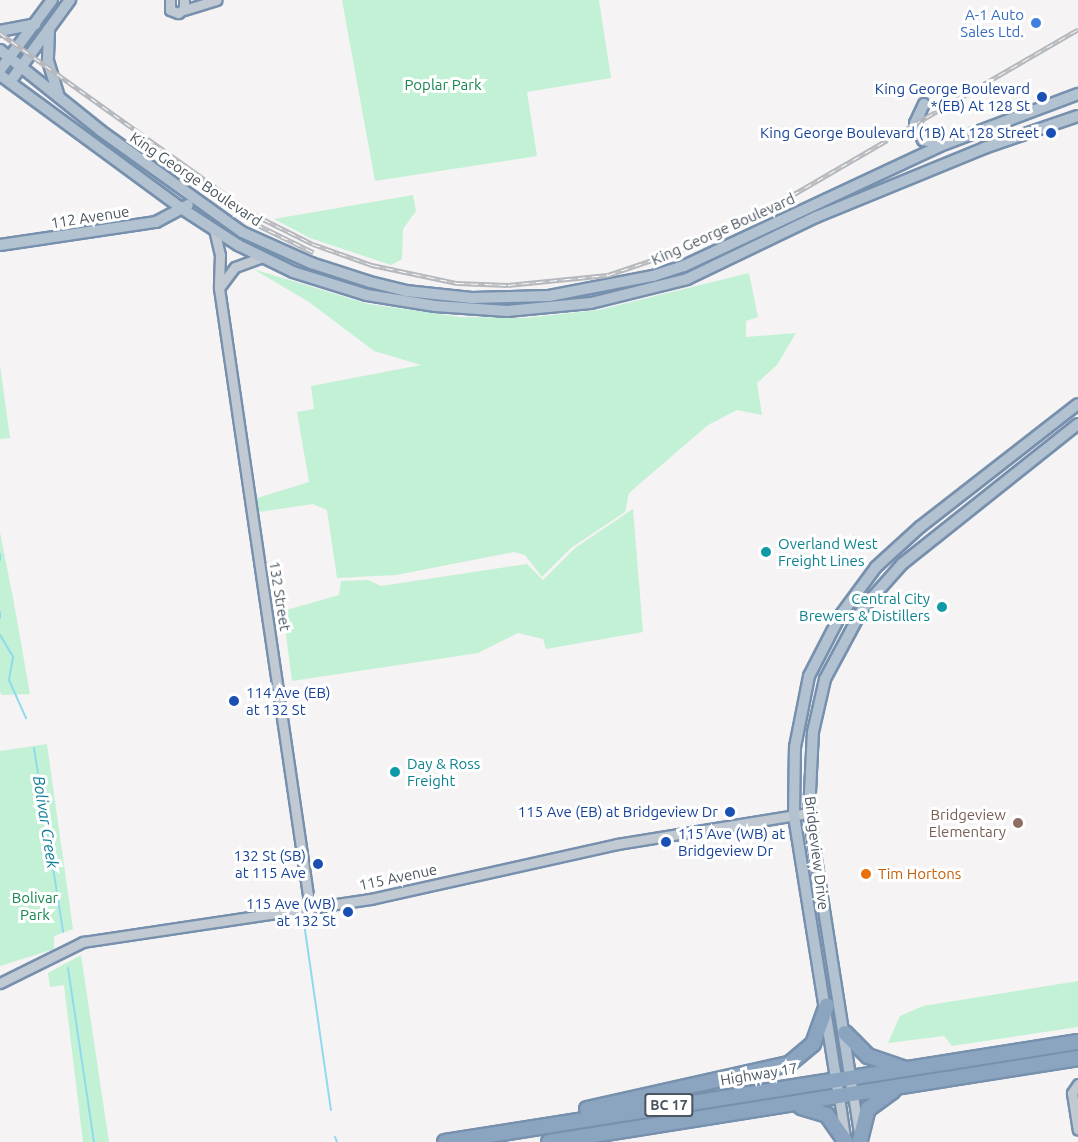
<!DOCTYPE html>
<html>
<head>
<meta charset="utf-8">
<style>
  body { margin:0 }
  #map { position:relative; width:1078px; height:1142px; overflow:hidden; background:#f5f3f3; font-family:Ubuntu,sans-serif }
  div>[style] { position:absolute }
  .green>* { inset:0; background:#c3f1d5 }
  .stream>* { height:2px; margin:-1px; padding:0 1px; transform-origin:1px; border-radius:1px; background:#90daee }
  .roads { filter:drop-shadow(2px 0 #7690ad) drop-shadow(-2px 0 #7690ad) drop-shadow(0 2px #7690ad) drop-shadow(0 -2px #7690ad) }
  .minor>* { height:9px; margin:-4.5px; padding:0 4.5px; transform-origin:4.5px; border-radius:4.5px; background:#c1cad2 }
  .major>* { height:10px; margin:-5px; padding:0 5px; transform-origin:5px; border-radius:5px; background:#b3c2d1 }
  .highway>* { height:14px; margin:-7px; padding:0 7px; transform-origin:7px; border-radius:7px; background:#8ba5c1 }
  .rail>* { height:4.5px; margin-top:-2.25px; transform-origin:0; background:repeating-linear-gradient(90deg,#fff 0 7px,#b5b8bd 0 14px); box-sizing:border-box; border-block:2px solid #b5b8bd }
  .dots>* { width:16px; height:16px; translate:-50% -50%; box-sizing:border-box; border:3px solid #fff; border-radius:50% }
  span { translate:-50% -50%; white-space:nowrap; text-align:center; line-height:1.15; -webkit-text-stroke:6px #fff; paint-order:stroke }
  .shield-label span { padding:2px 4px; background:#fff; border:2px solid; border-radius:4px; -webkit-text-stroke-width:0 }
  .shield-label { font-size:14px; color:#4a5661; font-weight:700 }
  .shop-label { font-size:15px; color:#366cbe }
  .right { translate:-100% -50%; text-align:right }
  .park-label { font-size:15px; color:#17864f }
  .transit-label { font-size:15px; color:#164399 }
  .left { translate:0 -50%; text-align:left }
  .street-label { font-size:15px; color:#4a5661 }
  .culture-label { font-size:15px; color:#0d838f }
  .education-label { font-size:15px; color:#785e54 }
  .food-label { font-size:15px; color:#c56008 }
  .water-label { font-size:16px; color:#0c7c9b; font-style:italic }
</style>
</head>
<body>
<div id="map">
  <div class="green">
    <div style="clip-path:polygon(342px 0,599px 0,611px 78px,527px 92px,537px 156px,375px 181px)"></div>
    <div style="clip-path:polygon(413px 195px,416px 211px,403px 229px,402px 259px,391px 265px,310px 238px,274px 219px)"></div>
    <div style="clip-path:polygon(253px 269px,368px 304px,460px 317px,525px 318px,599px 310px,749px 273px,758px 317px,746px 321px,746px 337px,796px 333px,777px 365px,757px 383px,762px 415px,737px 410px,708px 425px,629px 493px,625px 512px,571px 548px,542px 577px,525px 555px,514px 552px,396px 575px,337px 578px,327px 510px,313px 504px,259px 512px,257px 498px,309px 482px,297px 412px,314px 409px,311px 386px,421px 365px,374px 351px,309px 302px)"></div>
    <div style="clip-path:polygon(0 365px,10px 438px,0 439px)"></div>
    <div style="clip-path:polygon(633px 509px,643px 632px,546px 649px,543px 639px,518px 633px,478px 653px,292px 681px,283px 611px,339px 595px,341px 581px,368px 580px,381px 586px,527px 564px,543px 580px,575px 548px)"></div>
    <div style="clip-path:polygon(0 532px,14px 603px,30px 694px,2px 695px,0 692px)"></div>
    <div style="clip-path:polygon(47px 744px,73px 929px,54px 936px,54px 949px,0 966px,0 751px)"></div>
    <div style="clip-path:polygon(81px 955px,109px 1142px,83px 1142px,64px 985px,50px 987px,48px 973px)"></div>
    <div style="clip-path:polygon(1078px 981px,1078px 1027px,952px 1046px,944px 1036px,888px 1043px,900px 1016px,923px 1006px)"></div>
  </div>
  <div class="stream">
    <div style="left:0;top:554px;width:6px;rotate:90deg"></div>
    <div style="left:0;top:612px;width:6px;rotate:90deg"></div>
    <div style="left:0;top:635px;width:26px;rotate:59deg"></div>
    <div style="left:13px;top:657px;width:23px;rotate:100deg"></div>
    <div style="left:9px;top:680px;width:42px;rotate:65.9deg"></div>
    <div style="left:34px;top:748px;width:186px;rotate:81deg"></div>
    <div style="left:304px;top:923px;width:189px;rotate:81.8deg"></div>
    <div style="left:68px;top:968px;width:176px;rotate:81.5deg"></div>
    <div style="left:335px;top:1137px;width:5px;rotate:68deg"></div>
  </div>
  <div class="roads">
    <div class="minor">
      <div style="left:170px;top:0;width:10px;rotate:90deg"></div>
      <div style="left:170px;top:10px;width:9px;rotate:21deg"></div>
      <div style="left:178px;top:13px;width:7px;rotate:-34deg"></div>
      <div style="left:184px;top:9px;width:9px;rotate:-90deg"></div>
      <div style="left:184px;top:10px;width:34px;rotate:-17deg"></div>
      <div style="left:214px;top:229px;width:27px;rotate:77deg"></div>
      <div style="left:220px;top:255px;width:33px;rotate:92deg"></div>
      <div style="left:219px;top:288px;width:628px;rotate:81.66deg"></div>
      <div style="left:219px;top:288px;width:26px;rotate:-53deg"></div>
      <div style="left:235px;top:267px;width:30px;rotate:-20deg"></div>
      <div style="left:0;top:983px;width:93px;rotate:-26.3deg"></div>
      <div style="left:83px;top:942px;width:291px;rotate:-8.5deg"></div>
      <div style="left:371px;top:899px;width:252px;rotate:-12.6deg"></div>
      <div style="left:617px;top:844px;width:194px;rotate:-9.2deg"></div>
      <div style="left:1078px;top:1084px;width:11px;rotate:124deg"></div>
      <div style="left:1072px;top:1093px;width:37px;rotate:81deg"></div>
      <div style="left:853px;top:1095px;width:39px;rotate:81deg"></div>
      <div style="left:839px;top:1097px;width:40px;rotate:81.5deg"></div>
    </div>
    <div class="major">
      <div style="left:49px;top:29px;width:32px;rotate:92deg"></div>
      <div style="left:48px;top:61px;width:37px;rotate:73deg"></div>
      <div style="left:0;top:31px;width:36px;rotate:-11deg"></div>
      <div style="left:0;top:50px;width:129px;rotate:38.7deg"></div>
      <div style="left:101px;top:131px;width:173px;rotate:35.6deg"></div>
      <div style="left:242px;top:232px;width:76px;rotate:24.2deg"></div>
      <div style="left:311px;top:263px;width:62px;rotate:17.9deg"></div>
      <div style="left:370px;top:282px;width:37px;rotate:14deg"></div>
      <div style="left:406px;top:291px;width:66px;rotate:6.1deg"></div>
      <div style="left:472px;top:298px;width:77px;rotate:-1.5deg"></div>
      <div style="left:549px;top:296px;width:106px;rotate:-10.9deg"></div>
      <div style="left:653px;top:276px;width:33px;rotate:-18deg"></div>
      <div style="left:684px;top:266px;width:288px;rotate:-25.1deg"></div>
      <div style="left:945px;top:144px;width:142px;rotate:-20.6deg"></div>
      <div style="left:0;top:70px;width:87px;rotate:-53.4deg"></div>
      <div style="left:0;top:75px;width:225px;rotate:36.3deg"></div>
      <div style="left:181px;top:208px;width:68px;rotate:33deg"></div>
      <div style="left:238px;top:245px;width:61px;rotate:26.1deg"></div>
      <div style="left:293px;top:272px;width:77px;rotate:17.3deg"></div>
      <div style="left:367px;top:295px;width:69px;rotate:9.2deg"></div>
      <div style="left:435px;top:306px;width:72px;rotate:4deg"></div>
      <div style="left:507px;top:311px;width:84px;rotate:-5.4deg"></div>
      <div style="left:591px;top:303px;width:99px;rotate:-14deg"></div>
      <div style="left:687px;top:279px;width:143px;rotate:-25.7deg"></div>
      <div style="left:816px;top:217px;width:182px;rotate:-22.3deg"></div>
      <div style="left:984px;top:148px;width:99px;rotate:-18.8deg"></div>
      <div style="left:10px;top:82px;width:102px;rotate:-53.8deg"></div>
      <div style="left:924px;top:104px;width:21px;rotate:115deg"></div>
      <div style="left:915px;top:123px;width:19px;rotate:65deg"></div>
      <div style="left:923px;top:140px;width:19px;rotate:12deg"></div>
      <div style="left:0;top:245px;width:158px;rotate:-8.4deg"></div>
      <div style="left:156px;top:222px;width:36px;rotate:-28deg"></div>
      <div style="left:853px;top:1095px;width:285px;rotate:-98.9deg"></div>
      <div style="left:809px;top:813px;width:81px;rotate:-87.2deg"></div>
      <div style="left:813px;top:732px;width:54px;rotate:-77.2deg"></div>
      <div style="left:825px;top:679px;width:81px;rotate:-61.8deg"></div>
      <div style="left:863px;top:608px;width:59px;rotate:-48.4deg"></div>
      <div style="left:902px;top:564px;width:225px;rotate:-38.5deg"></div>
      <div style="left:839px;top:1097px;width:286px;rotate:-99.1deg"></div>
      <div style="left:794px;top:815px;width:68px;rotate:-89.2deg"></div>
      <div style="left:795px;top:747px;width:72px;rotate:-78.8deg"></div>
      <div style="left:809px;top:676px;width:68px;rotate:-62.7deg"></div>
      <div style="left:840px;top:616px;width:61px;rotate:-53.7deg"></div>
      <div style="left:876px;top:567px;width:59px;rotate:-42.3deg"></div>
      <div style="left:920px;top:527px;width:200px;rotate:-37.9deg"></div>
    </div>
    <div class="highway">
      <div style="left:845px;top:1033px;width:33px;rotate:45deg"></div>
      <div style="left:868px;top:1056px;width:37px;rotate:19deg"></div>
      <div style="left:801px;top:1107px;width:27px;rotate:17deg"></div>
      <div style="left:827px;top:1115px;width:33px;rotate:55deg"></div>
      <div style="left:587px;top:1109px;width:207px;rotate:-12.6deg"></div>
      <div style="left:789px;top:1064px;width:31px;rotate:-40deg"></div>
      <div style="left:813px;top:1044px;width:41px;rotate:-70.3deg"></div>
      <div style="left:860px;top:1140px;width:32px;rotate:-76deg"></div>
      <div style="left:868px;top:1109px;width:31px;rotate:-36deg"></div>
      <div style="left:445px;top:1142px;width:641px;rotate:-8.98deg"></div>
      <div style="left:549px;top:1142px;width:536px;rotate:-9.02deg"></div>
    </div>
  </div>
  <div class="rail">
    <div style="left:0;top:33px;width:309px;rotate:35.6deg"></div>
    <div style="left:251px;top:213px;width:69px;rotate:26.6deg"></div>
    <div style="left:313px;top:244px;width:63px;rotate:19.6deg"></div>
    <div style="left:372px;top:265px;width:87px;rotate:12deg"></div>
    <div style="left:457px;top:283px;width:51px;rotate:2.2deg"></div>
    <div style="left:508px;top:285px;width:100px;rotate:-5.7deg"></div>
    <div style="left:608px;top:275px;width:93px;rotate:-18.8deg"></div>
    <div style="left:696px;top:245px;width:53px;rotate:-24.6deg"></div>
    <div style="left:744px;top:223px;width:386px;rotate:-30.1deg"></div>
    <div style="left:256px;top:224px;width:64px;rotate:26.2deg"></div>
  </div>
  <div class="dots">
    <div style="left:1036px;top:23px;background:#3f7fe0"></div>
    <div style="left:1042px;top:97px;background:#1a4fb4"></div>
    <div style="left:1051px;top:133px;background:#1a4fb4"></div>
    <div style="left:766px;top:552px;background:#0f9aa8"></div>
    <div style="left:942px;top:607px;background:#0f9aa8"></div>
    <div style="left:234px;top:701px;background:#1a4fb4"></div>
    <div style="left:395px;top:772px;background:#0f9aa8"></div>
    <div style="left:730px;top:812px;background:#1a4fb4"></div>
    <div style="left:1018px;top:823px;background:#8d6e63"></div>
    <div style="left:666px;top:842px;background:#1a4fb4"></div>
    <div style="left:318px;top:864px;background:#1a4fb4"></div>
    <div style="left:866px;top:874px;background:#e8710a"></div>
    <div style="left:348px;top:912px;background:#1a4fb4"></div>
  </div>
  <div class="shield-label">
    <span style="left:669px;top:1105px">BC 17</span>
  </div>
  <div class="shop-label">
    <span class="right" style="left:1024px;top:23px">A-1 Auto<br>Sales Ltd.</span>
  </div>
  <div class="park-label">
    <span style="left:443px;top:85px">Poplar Park</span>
    <span style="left:35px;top:906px">Bolivar<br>Park</span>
  </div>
  <div class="transit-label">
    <span class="right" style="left:1030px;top:97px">King George Boulevard<br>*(EB) At 128 St</span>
    <span class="right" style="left:1039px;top:133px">King George Boulevard (1B) At 128 Street</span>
    <span class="left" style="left:246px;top:701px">114 Ave (EB)<br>at 132 St</span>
    <span class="right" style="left:718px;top:812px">115 Ave (EB) at Bridgeview Dr</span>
    <span class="left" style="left:678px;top:842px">115 Ave (WB) at<br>Bridgeview Dr</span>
    <span class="right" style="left:306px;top:864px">132 St (SB)<br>at 115 Ave</span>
    <span class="right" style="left:336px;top:912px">115 Ave (WB)<br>at 132 St</span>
  </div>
  <div class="street-label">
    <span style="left:196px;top:179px;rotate:34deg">King George Boulevard</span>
    <span style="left:90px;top:217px;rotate:-9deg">112 Avenue</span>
    <span style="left:723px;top:229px;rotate:-24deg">King George Boulevard</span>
    <span style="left:280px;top:596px;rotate:81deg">132 Street</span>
    <span style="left:817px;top:853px;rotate:83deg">Bridgeview Drive</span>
    <span style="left:398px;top:877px;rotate:-12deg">115 Avenue</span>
    <span style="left:759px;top:1074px;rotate:-9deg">Highway 17</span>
  </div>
  <div class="culture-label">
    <span class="left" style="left:778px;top:552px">Overland West<br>Freight Lines</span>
    <span class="right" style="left:930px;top:607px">Central City<br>Brewers &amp; Distillers</span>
    <span class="left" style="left:407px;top:772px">Day &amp; Ross<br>Freight</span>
  </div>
  <div class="education-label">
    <span class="right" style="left:1006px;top:823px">Bridgeview<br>Elementary</span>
  </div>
  <div class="food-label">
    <span class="left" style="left:878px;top:874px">Tim Hortons</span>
  </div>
  <div class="water-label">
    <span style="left:46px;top:822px;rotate:81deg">Bolivar Creek</span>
  </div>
</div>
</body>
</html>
